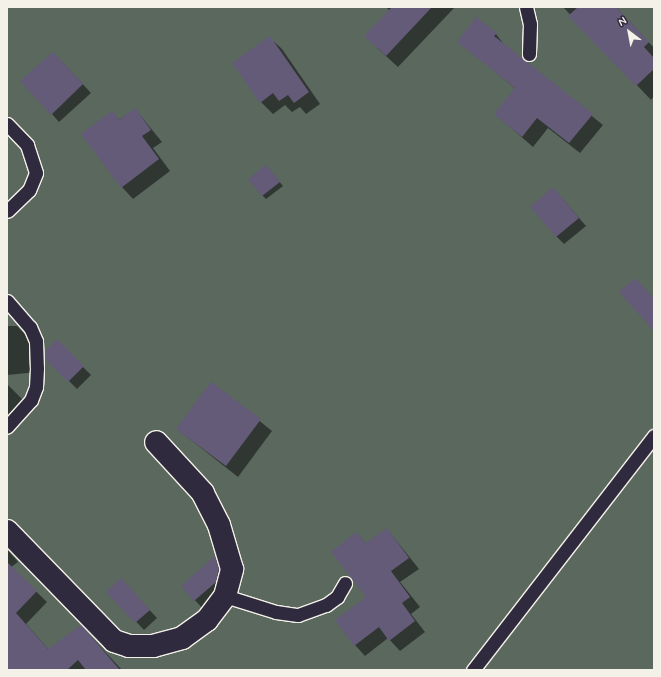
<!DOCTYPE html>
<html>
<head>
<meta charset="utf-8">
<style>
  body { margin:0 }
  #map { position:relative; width:661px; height:677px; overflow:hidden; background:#2f2a3d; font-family:Mynerve,sans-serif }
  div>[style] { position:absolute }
  .green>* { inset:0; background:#5a685e }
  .shadow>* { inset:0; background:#0007 }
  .building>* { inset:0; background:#645b78 }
  .roads { filter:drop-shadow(1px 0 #f4f1e8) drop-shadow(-1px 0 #f4f1e8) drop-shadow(0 1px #f4f1e8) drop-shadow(0 -1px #f4f1e8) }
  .lane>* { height:13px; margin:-6.5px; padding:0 6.5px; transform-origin:6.5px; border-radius:6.5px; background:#2f2a3d }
  .street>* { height:22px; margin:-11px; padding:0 11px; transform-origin:11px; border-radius:11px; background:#2f2a3d }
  span { translate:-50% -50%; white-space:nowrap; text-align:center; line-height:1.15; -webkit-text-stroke:3px #2f2a3d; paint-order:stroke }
  .frame { position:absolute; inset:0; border:8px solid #f4f1e8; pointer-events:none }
  .north { position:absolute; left:609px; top:12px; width:40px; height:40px; -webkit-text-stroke:3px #2f2a3d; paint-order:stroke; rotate:328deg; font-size:11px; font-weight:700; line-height:16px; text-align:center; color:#f4f1e8 }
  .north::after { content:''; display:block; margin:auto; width:14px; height:18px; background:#f4f1e8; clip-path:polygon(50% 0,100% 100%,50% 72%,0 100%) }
</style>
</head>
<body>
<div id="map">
  <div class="green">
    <div style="clip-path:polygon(7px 7px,654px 7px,654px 670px,7px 670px)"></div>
  </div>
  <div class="shadow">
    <div style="clip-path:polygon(386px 7px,455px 7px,398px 67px,377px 48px,390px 11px)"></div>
    <div style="clip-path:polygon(563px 7px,616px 7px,654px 48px,654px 96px,651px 100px)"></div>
    <div style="clip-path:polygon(496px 34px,505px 46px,603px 125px,580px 153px,548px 128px,533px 147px,495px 114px,516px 89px,459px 42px)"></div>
    <div style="clip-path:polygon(270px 38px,282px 49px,320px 104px,306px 114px,300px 107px,292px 112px,285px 105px,273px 114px,261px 102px)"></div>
    <div style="clip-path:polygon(61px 61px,91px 93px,59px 122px,52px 114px)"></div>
    <div style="clip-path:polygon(135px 109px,162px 142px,153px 148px,170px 171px,133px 199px,122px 187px,112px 113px,119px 120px)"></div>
    <div style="clip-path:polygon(266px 166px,283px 186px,266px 199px,262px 195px)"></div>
    <div style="clip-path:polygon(561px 197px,586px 226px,564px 244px,556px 236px)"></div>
    <div style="clip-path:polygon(7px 326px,17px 326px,34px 344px,37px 372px,7px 375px)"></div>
    <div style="clip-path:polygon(57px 341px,91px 375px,77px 389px,46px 358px)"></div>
    <div style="clip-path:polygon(212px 383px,272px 431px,238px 477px,177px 429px)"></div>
    <div style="clip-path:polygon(7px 384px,23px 400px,7px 419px)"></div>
    <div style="clip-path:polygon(387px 529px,419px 569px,400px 582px,420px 607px,411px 614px,425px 632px,400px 651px,388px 638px,365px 656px,355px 645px,367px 597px,356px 533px,367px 544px)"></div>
    <div style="clip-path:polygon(7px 549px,18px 562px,7px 570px)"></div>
    <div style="clip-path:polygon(215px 558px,223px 565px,227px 578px,203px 609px,182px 586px)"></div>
    <div style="clip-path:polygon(16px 572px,47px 602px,26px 624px,49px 650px,81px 626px,122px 670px,7px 670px,7px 581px)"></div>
    <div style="clip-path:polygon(129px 588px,157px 618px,144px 630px,108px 592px)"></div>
  </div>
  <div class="building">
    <div style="clip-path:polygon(392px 7px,432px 7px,386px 56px,364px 36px)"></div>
    <div style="clip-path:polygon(578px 7px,616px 7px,649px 42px,644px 47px,654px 58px,654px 69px,636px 86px,568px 16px)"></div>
    <div style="clip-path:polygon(476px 17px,497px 33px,494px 36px,593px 114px,569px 143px,537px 118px,522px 137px,494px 114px,515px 88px,457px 42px)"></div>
    <div style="clip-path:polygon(270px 36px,309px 92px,294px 103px,288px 95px,279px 101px,273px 93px,260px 103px,232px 63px)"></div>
    <div style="clip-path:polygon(53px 52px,83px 84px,51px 115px,20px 81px)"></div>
    <div style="clip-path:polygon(135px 108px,151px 130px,142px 136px,159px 159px,121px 188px,81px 134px,112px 111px,119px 120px)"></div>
    <div style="clip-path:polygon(266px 165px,280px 182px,262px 196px,248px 179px)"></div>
    <div style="clip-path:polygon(553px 187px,579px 218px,556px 237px,530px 207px)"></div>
    <div style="clip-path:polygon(635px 278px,654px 298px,654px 331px,619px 292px)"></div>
    <div style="clip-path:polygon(57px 339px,84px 366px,68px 382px,45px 359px,44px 352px)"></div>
    <div style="clip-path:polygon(211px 382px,261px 419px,226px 466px,176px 429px)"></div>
    <div style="clip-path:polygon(387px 528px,409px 558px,391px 571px,410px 597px,402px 603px,415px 621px,389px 641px,379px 627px,354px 646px,335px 620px,366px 597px,331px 552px,356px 532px,366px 543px)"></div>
    <div style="clip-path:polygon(215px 556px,219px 569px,216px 582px,194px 601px,181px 586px)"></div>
    <div style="clip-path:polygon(7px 562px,37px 591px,16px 613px,48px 649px,81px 625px,120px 670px,86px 670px,78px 660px,67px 670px,7px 670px)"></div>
    <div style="clip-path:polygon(121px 578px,150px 610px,135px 623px,106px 592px)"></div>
  </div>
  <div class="roads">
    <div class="lane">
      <div style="left:526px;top:7px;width:17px;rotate:77deg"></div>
      <div style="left:530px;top:24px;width:30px;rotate:92deg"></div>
      <div style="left:7px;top:124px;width:29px;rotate:46deg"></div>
      <div style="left:27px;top:145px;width:29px;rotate:72deg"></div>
      <div style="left:36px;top:173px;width:18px;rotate:112deg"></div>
      <div style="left:29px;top:190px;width:30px;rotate:136deg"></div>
      <div style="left:7px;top:301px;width:35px;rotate:49deg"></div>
      <div style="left:30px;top:327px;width:15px;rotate:67deg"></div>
      <div style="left:36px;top:341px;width:27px;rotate:88deg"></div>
      <div style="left:37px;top:368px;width:19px;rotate:93deg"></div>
      <div style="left:36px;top:387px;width:14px;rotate:111deg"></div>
      <div style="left:31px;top:400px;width:36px;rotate:132deg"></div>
      <div style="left:225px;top:596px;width:53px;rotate:17.4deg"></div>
      <div style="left:276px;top:612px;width:22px;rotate:8deg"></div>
      <div style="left:298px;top:615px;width:30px;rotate:-20deg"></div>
      <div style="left:326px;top:605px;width:14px;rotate:-36deg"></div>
      <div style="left:337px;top:597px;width:16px;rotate:-60deg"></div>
      <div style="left:473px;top:670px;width:296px;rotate:-52.3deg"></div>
    </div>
    <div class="street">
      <div style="left:7px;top:531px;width:153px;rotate:45.8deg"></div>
      <div style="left:114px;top:641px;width:16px;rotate:18deg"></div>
      <div style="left:129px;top:646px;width:24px"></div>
      <div style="left:153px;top:646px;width:30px;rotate:-15deg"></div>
      <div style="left:182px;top:638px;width:31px;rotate:-36deg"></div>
      <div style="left:207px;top:620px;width:30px;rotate:-53deg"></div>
      <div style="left:225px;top:596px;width:28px;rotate:-75deg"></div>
      <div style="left:232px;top:569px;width:46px;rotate:-106.5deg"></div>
      <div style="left:219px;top:525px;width:36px;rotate:-117deg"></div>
      <div style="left:203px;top:493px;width:69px;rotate:-132.7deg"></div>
    </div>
  </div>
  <div class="frame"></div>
  <div class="north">N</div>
</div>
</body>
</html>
